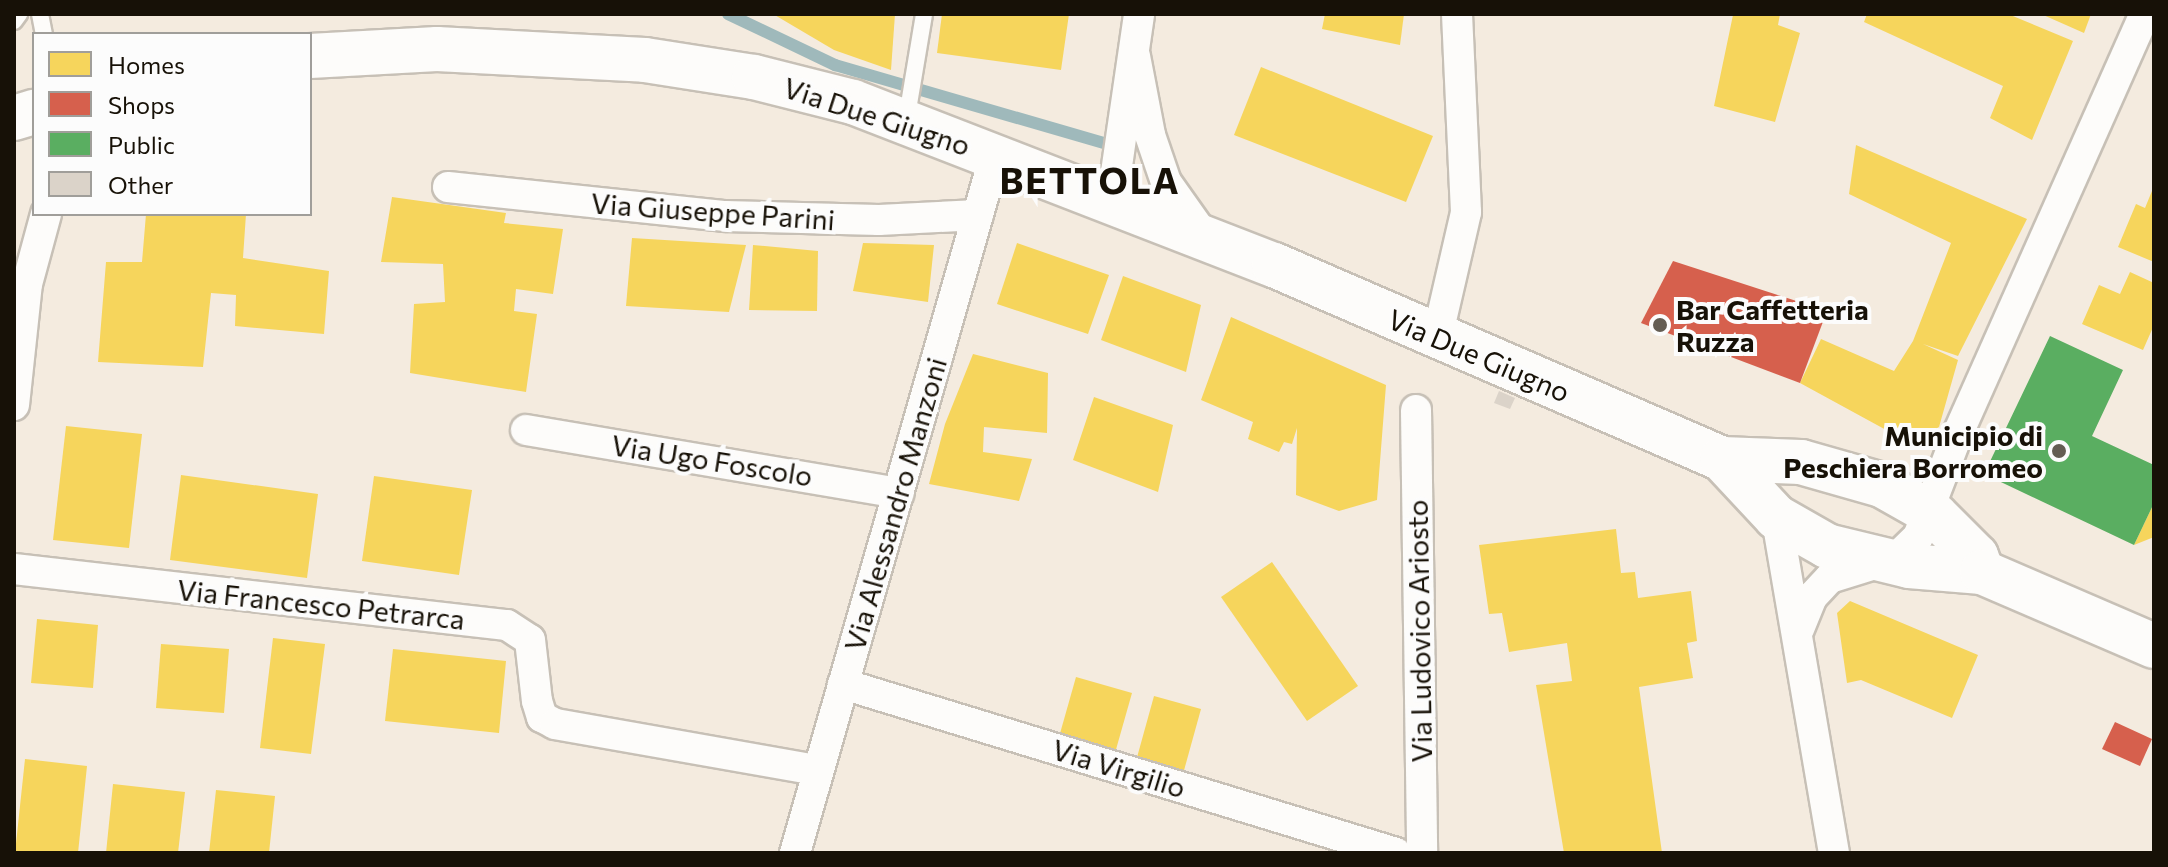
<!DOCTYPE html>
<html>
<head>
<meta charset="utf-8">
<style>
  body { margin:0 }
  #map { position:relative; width:2168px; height:867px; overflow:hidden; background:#f4ebdf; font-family:Commissioner,sans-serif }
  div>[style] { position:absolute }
  .homes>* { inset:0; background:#f6d55c }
  .shops>* { inset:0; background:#d6604d }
  .public>* { inset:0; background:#5aae61 }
  .stream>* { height:12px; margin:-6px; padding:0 6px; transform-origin:6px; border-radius:6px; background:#9fb9bb }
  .building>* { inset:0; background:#dbd3c9 }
  .roads { filter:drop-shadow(2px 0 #c7c0b6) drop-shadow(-2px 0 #c7c0b6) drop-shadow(0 2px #c7c0b6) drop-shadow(0 -2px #c7c0b6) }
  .service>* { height:16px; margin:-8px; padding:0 8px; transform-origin:8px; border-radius:8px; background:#fdfcfa }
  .minor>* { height:30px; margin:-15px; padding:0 15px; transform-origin:15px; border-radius:15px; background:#fdfcfa }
  .secondary>* { height:44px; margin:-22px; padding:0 22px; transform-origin:22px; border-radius:22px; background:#fdfcfa }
  .dots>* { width:22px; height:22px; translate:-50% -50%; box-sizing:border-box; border:4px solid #fcfcfc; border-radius:50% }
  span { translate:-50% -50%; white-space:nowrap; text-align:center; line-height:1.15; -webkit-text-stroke:8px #fcfcfc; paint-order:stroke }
  .street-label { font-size:28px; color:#171107 }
  .poi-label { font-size:28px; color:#171107; font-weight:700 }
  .left { translate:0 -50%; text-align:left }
  .right { translate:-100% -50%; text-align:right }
  .district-label { font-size:36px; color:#171107; font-weight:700; letter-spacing:2px }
  .frame { position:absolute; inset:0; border:16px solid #171107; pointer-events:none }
  .legend { position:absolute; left:32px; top:32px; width:280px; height:184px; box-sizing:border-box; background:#fcfcfc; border:2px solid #a09e9a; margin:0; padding:10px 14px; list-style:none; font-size:24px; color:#171107 }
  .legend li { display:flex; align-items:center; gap:16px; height:40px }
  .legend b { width:40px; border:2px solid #a09e9a }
</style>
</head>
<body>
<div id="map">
  <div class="homes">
    <div style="clip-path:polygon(773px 14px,895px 14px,891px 70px,834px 50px)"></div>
    <div style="clip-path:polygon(942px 14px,1069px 14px,1061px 70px,937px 53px)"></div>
    <div style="clip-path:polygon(1325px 14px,1404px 14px,1400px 45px,1322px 29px)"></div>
    <div style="clip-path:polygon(1750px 14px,1780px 14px,1778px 25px,1800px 33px,1775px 122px,1714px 106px,1733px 15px)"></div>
    <div style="clip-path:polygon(1867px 14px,2008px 14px,2073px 41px,2032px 140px,1990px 118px,2003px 86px,1864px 22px)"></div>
    <div style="clip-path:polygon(2041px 14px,2091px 14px,2084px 33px)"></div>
    <div style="clip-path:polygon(1261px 67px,1433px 136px,1406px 202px,1234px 135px)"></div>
    <div style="clip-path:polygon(1856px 145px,2027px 219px,1958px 356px,1923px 344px,1958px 360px,1939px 427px,1910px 443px,1800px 383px,1821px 339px,1894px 371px,1913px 341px,1951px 243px,1849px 194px)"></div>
    <div style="clip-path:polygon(2154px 186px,2154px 262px,2118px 247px,2136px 204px,2145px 208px)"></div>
    <div style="clip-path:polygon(392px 197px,506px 213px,504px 223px,563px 229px,553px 294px,516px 289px,514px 311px,537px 314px,526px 392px,410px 373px,414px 304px,445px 302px,443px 264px,381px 262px)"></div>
    <div style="clip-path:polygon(146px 214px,246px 214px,243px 258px,329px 271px,324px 334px,235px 326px,236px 295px,211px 293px,203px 367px,98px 362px,106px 262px,142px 262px)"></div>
    <div style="clip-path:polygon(632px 238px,746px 245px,729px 312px,626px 306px)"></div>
    <div style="clip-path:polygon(863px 243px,934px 245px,928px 302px,853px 291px)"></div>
    <div style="clip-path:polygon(1017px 243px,1109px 275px,1088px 334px,997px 304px)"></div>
    <div style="clip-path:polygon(753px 245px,818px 251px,817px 311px,749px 310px)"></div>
    <div style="clip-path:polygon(2130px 272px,2154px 283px,2154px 325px,2143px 350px,2082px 324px,2099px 285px,2120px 294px)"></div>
    <div style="clip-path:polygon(1123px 276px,1201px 305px,1186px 372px,1101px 340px)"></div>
    <div style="clip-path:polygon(1231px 317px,1386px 385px,1377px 500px,1339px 511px,1296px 495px,1297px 428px,1292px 444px,1284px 442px,1279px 452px,1248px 439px,1253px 422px,1201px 400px)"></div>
    <div style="clip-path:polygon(973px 354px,1048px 373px,1047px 433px,984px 427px,983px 452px,1032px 459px,1019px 501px,929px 484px,945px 424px)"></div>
    <div style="clip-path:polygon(1094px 397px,1173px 425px,1158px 492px,1073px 460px)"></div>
    <div style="clip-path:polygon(66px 426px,142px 434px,129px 548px,53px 540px)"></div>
    <div style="clip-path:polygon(181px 475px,318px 494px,307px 578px,170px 560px)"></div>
    <div style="clip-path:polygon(374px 476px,472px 490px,459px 575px,362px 561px)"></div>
    <div style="clip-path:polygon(2154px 503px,2154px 537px,2134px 545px)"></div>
    <div style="clip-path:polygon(1616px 529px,1621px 573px,1635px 572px,1638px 598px,1691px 591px,1697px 641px,1687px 643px,1693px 678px,1639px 687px,1662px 853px,1564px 853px,1536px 685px,1572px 681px,1567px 643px,1509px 652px,1502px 613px,1489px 614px,1479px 545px)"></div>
    <div style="clip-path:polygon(1272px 562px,1358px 686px,1307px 721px,1221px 597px)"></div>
    <div style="clip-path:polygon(1850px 601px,1978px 655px,1952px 718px,1861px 680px,1847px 683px,1837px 613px)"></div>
    <div style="clip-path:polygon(37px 619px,98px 625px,93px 688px,31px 683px)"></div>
    <div style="clip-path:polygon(273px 638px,325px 644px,311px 754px,260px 748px)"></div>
    <div style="clip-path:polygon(161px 644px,229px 649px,224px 713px,156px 708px)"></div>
    <div style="clip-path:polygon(393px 649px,506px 661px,499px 733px,385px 721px)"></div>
    <div style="clip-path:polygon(1076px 677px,1132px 693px,1115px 753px,1059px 737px)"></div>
    <div style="clip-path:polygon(1154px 696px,1201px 709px,1183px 774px,1136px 761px)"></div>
    <div style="clip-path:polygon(25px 759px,87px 766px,78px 853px,15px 853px)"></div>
    <div style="clip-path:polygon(113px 784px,185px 792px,178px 853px,106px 853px)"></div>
    <div style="clip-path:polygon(216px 790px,275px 796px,269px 853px,209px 853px)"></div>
  </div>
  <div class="shops">
    <div style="clip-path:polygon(1673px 261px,1827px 311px,1800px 383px,1641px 323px)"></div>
    <div style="clip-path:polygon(2115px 722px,2152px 739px,2140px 766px,2102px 749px)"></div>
  </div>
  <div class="public">
    <div style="clip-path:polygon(2050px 336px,2123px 370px,2092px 436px,2154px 465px,2154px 503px,2134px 545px,1984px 474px)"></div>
  </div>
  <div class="stream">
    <div style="left:728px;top:14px;width:119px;rotate:25.5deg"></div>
    <div style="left:835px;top:65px;width:279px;rotate:16.2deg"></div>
  </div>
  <div class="building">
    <div style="clip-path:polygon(1499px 391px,1515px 398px,1510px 409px,1494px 403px)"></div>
  </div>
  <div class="roads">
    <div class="service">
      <div style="left:40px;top:14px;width:20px;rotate:79deg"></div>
      <div style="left:14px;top:21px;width:9px;rotate:-54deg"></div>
      <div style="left:906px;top:122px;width:109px;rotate:-80.5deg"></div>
    </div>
    <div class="minor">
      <div style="left:1135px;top:56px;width:80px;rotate:79.2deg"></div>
      <div style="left:1150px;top:135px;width:50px;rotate:71.2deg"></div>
      <div style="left:1166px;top:182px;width:67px;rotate:54.7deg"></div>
      <div style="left:448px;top:187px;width:279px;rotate:6deg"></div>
      <div style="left:725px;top:216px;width:154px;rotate:1.5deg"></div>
      <div style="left:879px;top:220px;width:99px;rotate:-2.9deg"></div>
      <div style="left:1112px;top:200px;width:188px;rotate:-81.7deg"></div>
      <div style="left:1437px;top:338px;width:129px;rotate:-77deg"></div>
      <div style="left:1466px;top:212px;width:198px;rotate:-92.6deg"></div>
      <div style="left:14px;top:405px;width:122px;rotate:-83.9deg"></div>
      <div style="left:27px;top:284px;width:73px;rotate:-74.8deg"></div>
      <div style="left:1416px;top:410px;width:443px;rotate:89.2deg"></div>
      <div style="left:526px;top:430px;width:378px;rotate:9.6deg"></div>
      <div style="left:1775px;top:508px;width:350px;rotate:80.3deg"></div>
      <div style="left:14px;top:569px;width:496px;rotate:6.5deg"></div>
      <div style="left:507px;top:625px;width:27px;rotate:33deg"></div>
      <div style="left:530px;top:640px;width:61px;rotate:83.5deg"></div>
      <div style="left:537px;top:701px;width:17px;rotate:73deg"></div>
      <div style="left:542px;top:717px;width:15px;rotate:28deg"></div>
      <div style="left:555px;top:724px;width:266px;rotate:10deg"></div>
      <div style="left:1799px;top:629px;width:35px;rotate:-68deg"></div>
      <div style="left:1812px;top:597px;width:26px;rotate:-47deg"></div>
      <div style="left:1830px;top:578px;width:70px;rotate:-17.4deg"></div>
      <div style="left:1897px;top:557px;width:29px;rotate:-44deg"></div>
      <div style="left:1918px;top:537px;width:106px;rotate:-69deg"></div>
      <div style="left:1956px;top:438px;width:464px;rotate:-66deg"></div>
      <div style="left:843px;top:684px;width:578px;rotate:16.99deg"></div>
      <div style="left:795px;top:853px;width:726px;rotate:-74.01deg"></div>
    </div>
    <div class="secondary">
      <div style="left:310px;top:56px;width:127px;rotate:-3.2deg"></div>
      <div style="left:437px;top:49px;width:208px;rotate:3deg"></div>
      <div style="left:645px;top:60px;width:110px;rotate:8.9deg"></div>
      <div style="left:754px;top:77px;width:102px;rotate:14.2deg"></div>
      <div style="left:853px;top:102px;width:451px;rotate:21.2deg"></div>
      <div style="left:1274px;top:265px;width:488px;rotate:23.4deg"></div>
      <div style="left:1722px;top:459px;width:79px;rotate:2.2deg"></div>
      <div style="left:1801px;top:462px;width:84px;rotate:15.9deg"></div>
      <div style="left:1882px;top:485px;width:61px;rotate:29.5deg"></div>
      <div style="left:1935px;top:515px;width:58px;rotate:45deg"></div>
      <div style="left:1976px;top:556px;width:17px;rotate:69deg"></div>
      <div style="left:14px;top:118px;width:21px;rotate:-17deg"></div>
      <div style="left:1722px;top:459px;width:79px;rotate:47deg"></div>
      <div style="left:1776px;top:517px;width:59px;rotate:29.6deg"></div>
      <div style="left:1827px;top:546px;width:84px;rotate:13.7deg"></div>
      <div style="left:1909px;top:566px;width:73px;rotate:4.7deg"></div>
      <div style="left:1982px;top:572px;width:187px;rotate:23.3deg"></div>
    </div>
  </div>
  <div class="dots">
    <div style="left:1660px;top:325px;background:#645d53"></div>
    <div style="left:2059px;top:451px;background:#645d53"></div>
  </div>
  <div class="street-label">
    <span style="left:877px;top:116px;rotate:18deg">Via Due Giugno</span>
    <span style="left:713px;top:211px;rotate:4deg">Via Giuseppe Parini</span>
    <span style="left:1479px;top:355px;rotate:23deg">Via Due Giugno</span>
    <span style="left:712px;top:460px;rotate:9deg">Via Ugo Foscolo</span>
    <span style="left:895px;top:504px;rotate:-74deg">Via Alessandro Manzoni</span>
    <span style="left:321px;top:604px;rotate:6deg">Via Francesco Petrarca</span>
    <span style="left:1419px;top:631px;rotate:-91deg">Via Ludovico Ariosto</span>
    <span style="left:1119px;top:768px;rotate:17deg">Via Virgilio</span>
  </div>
  <div class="poi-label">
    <span class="left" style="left:1676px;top:325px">Bar Caffetteria<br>Ruzza</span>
    <span class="right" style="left:2043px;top:451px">Municipio di<br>Peschiera Borromeo</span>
  </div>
  <div class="district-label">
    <span style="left:1090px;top:180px">BETTOLA</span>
  </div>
  <div class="frame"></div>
  <ul class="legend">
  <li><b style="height:22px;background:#f6d55c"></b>Homes</li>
  <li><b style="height:22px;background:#d6604d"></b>Shops</li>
  <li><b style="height:22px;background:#5aae61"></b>Public</li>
  <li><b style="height:22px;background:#dbd3c9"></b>Other</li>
  </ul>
</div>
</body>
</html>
